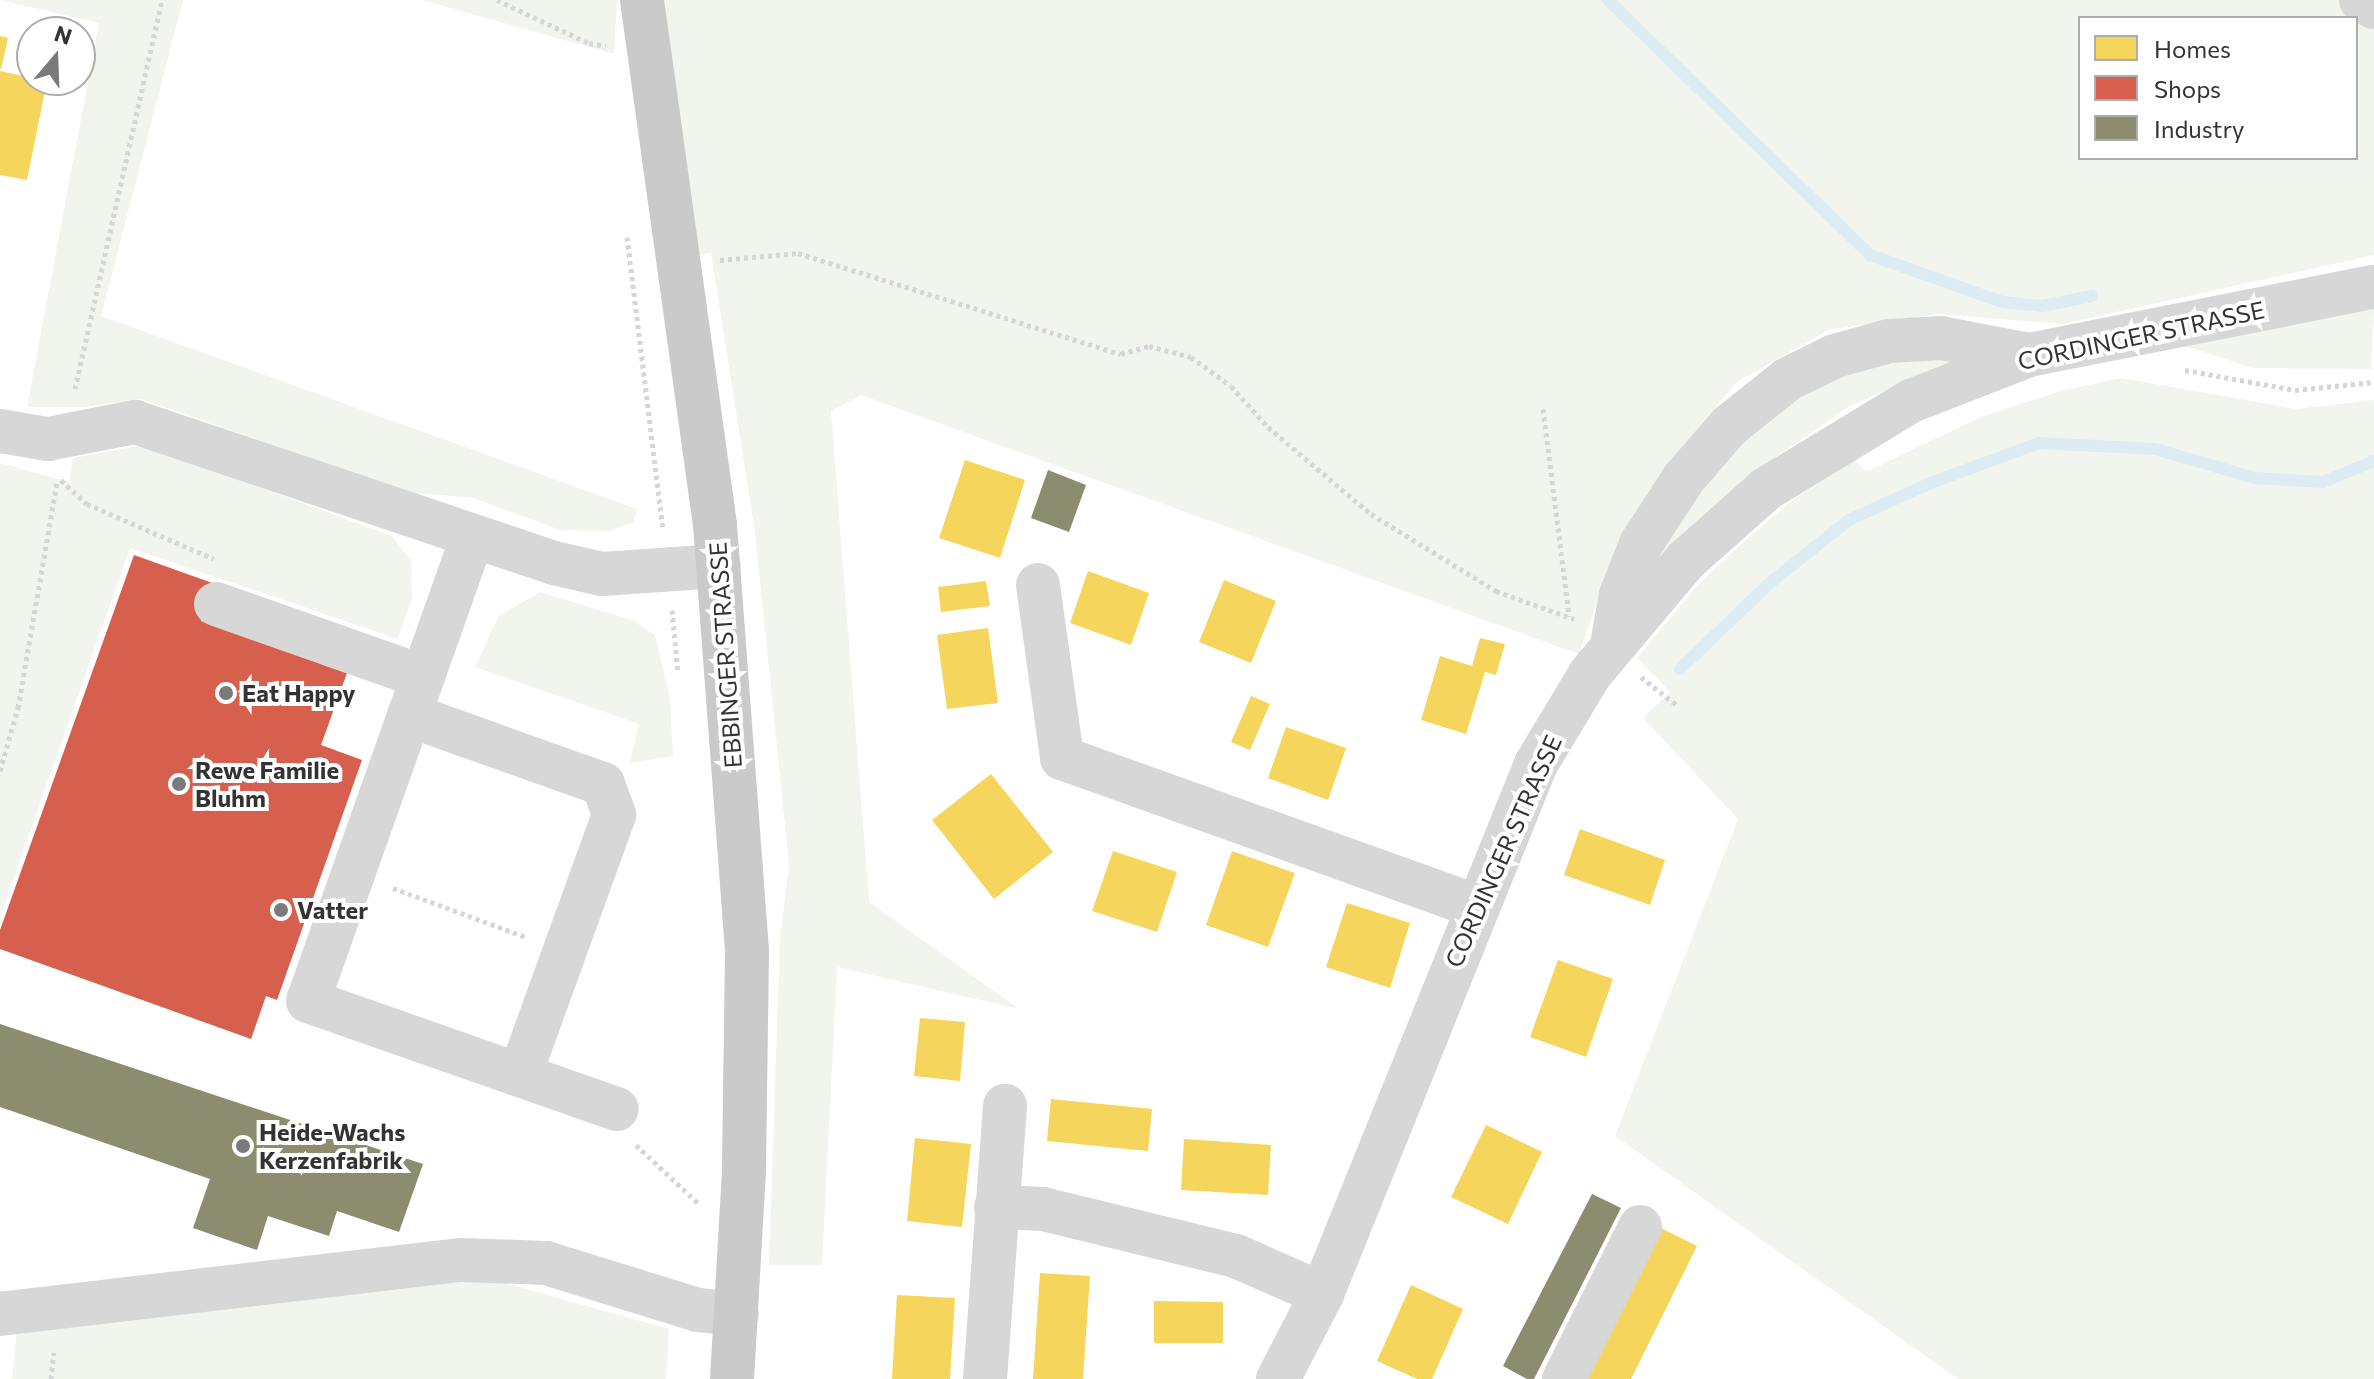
<!DOCTYPE html>
<html>
<head>
<meta charset="utf-8">
<style>
  body { margin:0 }
  #map { position:relative; width:2374px; height:1379px; overflow:hidden; background:#fff; font-family:Commissioner,sans-serif }
  div>[style] { position:absolute }
  .green>* { inset:0; background:#f1f5ed }
  .homes>* { inset:0; background:#f6d55c }
  .shops>* { inset:0; background:#d6604d }
  .industry>* { inset:0; background:#8c8c6e }
  .stream>* { height:12px; margin:-6px; padding:0 6px; transform-origin:6px; border-radius:6px; background:#ddebf3 }
  .path>* { height:5px; margin-top:-2.5px; transform-origin:0; background:repeating-linear-gradient(90deg,#d6d6d6 0 4px,transparent 0 8px) }
  .minor>* { height:44px; margin:-22px; padding:0 22px; transform-origin:22px; border-radius:22px; background:#d7d7d7 }
  .major>* { height:44px; margin:-22px; padding:0 22px; transform-origin:22px; border-radius:22px; background:#cacaca }
  .dots>* { width:22px; height:22px; translate:-50% -50%; box-sizing:border-box; border:4px solid #fff; border-radius:50% }
  span { translate:-50% -50%; white-space:nowrap; text-align:center; line-height:1.15; -webkit-text-stroke:8px #fff; paint-order:stroke }
  .street-label { font-size:24px; color:#333 }
  .poi-label { font-size:24px; color:#333; font-weight:700 }
  .left { translate:0 -50%; text-align:left }
  .legend { position:absolute; left:2078px; top:16px; width:280px; height:144px; box-sizing:border-box; background:#fff; border:2px solid #adadad; margin:0; padding:10px 14px; list-style:none; font-size:24px; color:#333 }
  .legend li { display:flex; align-items:center; gap:16px; height:40px }
  .legend b { width:40px; border:2px solid #adadad }
  .north { position:absolute; left:16px; top:16px; width:80px; height:80px; box-sizing:border-box; background:#fff; border:2px solid #adadad; border-radius:50%; rotate:19deg; font-size:22px; font-weight:700; line-height:32px; text-align:center; color:#333 }
  .north::after { content:''; display:block; margin:auto; width:28px; height:36px; background:#7a7a7a; clip-path:polygon(50% 0,100% 100%,50% 72%,0 100%) }
</style>
</head>
<body>
<div id="map">
  <div class="green">
    <div style="clip-path:polygon(0 0,183px 0,101px 316px,637px 509px,634px 522px,609px 531px,560px 530px,474px 498px,408px 492px,141px 399px,84px 407px,27px 407px,99px 23px)"></div>
    <div style="clip-path:polygon(422px 0,617px 0,614px 54px)"></div>
    <div style="clip-path:polygon(evenodd,665px 0,2374px 0,2374px 255px,2062px 324px,1938px 314px,1828px 330px,1737px 382px,1671px 459px,1609px 567px,1579px 654px,861px 395px,831px 411px,869px 902px,1019px 1009px,837px 967px,822px 1265px,769px 1265px,780px 940px,789px 864px,755px 532px,711px 253px,696px 255px,665px 0,2080px 18px,2356px 18px,2356px 158px,2080px 158px,2080px 18px)"></div>
    <div style="clip-path:polygon(2374px 309px,2371px 369px,2252px 368px,2186px 346px)"></div>
    <div style="clip-path:polygon(1974px 352px,1848px 407px,1763px 466px,1637px 589px,1661px 535px,1762px 420px,1822px 380px,1870px 360px)"></div>
    <div style="clip-path:polygon(2121px 378px,2296px 409px,2374px 400px,2374px 1379px,1958px 1379px,1615px 1136px,1738px 819px,1643px 718px,1670px 692px,1637px 658px,1697px 586px,1739px 546px,1793px 500px,1855px 460px,1866px 472px,1981px 417px,2061px 391px)"></div>
    <div style="clip-path:polygon(144px 445px,392px 536px,411px 561px,412px 598px,398px 639px,130px 548px,0 917px,0 463px,69px 482px,73px 458px)"></div>
    <div style="clip-path:polygon(540px 592px,632px 620px,655px 635px,670px 698px,673px 756px,630px 763px,639px 724px,475px 667px,499px 616px)"></div>
    <div style="clip-path:polygon(479px 1276px,669px 1329px,666px 1379px,12px 1379px,17px 1329px)"></div>
  </div>
  <div class="homes">
    <div style="clip-path:polygon(0 36px,8px 38px,1px 69px,0 69px)"></div>
    <div style="clip-path:polygon(0 71px,47px 81px,27px 180px,0 175px)"></div>
    <div style="clip-path:polygon(965px 460px,1025px 480px,1000px 558px,939px 538px)"></div>
    <div style="clip-path:polygon(1088px 571px,1149px 593px,1131px 645px,1070px 623px)"></div>
    <div style="clip-path:polygon(1224px 580px,1276px 601px,1251px 663px,1199px 642px)"></div>
    <div style="clip-path:polygon(986px 581px,990px 606px,941px 612px,938px 587px)"></div>
    <div style="clip-path:polygon(988px 628px,998px 703px,947px 709px,937px 635px)"></div>
    <div style="clip-path:polygon(1480px 638px,1505px 644px,1496px 675px,1485px 672px,1466px 734px,1421px 720px,1440px 656px,1472px 666px)"></div>
    <div style="clip-path:polygon(1251px 696px,1270px 704px,1250px 750px,1231px 742px)"></div>
    <div style="clip-path:polygon(1286px 727px,1346px 748px,1328px 800px,1268px 778px)"></div>
    <div style="clip-path:polygon(991px 774px,1053px 852px,994px 899px,932px 820px)"></div>
    <div style="clip-path:polygon(1580px 829px,1665px 860px,1650px 905px,1564px 875px)"></div>
    <div style="clip-path:polygon(1113px 851px,1177px 872px,1157px 932px,1092px 911px)"></div>
    <div style="clip-path:polygon(1232px 851px,1295px 873px,1268px 947px,1206px 925px)"></div>
    <div style="clip-path:polygon(1347px 903px,1410px 923px,1390px 988px,1326px 967px)"></div>
    <div style="clip-path:polygon(1558px 960px,1613px 979px,1586px 1057px,1530px 1037px)"></div>
    <div style="clip-path:polygon(920px 1018px,965px 1022px,960px 1081px,914px 1076px)"></div>
    <div style="clip-path:polygon(1051px 1099px,1152px 1109px,1148px 1151px,1047px 1141px)"></div>
    <div style="clip-path:polygon(1486px 1125px,1542px 1152px,1508px 1224px,1451px 1197px)"></div>
    <div style="clip-path:polygon(915px 1138px,971px 1144px,962px 1227px,907px 1221px)"></div>
    <div style="clip-path:polygon(1184px 1139px,1271px 1145px,1268px 1195px,1181px 1190px)"></div>
    <div style="clip-path:polygon(1657px 1226px,1697px 1246px,1631px 1379px,1580px 1379px)"></div>
    <div style="clip-path:polygon(1040px 1273px,1090px 1276px,1083px 1379px,1033px 1379px)"></div>
    <div style="clip-path:polygon(1411px 1285px,1463px 1309px,1432px 1379px,1417px 1379px,1377px 1361px)"></div>
    <div style="clip-path:polygon(897px 1295px,955px 1298px,950px 1379px,892px 1379px)"></div>
    <div style="clip-path:polygon(1154px 1301px,1223px 1302px,1223px 1343px,1154px 1343px)"></div>
  </div>
  <div class="shops">
    <div style="clip-path:polygon(134px 555px,215px 584px,201px 621px,347px 673px,321px 745px,362px 760px,277px 1000px,266px 996px,251px 1039px,0 949px,0 930px)"></div>
  </div>
  <div class="industry">
    <div style="clip-path:polygon(1048px 470px,1086px 485px,1069px 532px,1031px 518px)"></div>
    <div style="clip-path:polygon(0 1024px,423px 1164px,399px 1232px,337px 1211px,329px 1236px,268px 1216px,257px 1250px,193px 1228px,210px 1179px,0 1107px)"></div>
    <div style="clip-path:polygon(1592px 1194px,1621px 1208px,1534px 1379px,1527px 1379px,1503px 1366px)"></div>
  </div>
  <div class="stream">
    <div style="left:1608px;top:0;width:366px;rotate:44.2deg"></div>
    <div style="left:1870px;top:255px;width:140px;rotate:19.6deg"></div>
    <div style="left:2002px;top:302px;width:40px;rotate:5.7deg"></div>
    <div style="left:2042px;top:306px;width:51px;rotate:-11.3deg"></div>
    <div style="left:1680px;top:669px;width:126px;rotate:-43.7deg"></div>
    <div style="left:1771px;top:582px;width:100px;rotate:-38.5deg"></div>
    <div style="left:1849px;top:520px;width:87px;rotate:-24.5deg"></div>
    <div style="left:1928px;top:484px;width:118px;rotate:-20.3deg"></div>
    <div style="left:2039px;top:443px;width:116px;rotate:3deg"></div>
    <div style="left:2155px;top:449px;width:104px;rotate:16.2deg"></div>
    <div style="left:2255px;top:478px;width:68px;rotate:3.4deg"></div>
    <div style="left:2323px;top:482px;width:55px;rotate:-22.4deg"></div>
  </div>
  <div class="path">
    <div style="left:497px;top:0;width:102px;rotate:25.1deg"></div>
    <div style="left:589px;top:43px;width:17px;rotate:10deg"></div>
    <div style="left:627px;top:237px;width:294px;rotate:83deg"></div>
    <div style="left:720px;top:260px;width:78px;rotate:-5.1deg"></div>
    <div style="left:798px;top:253px;width:338px;rotate:17.4deg"></div>
    <div style="left:1121px;top:354px;width:29px;rotate:-16deg"></div>
    <div style="left:1149px;top:346px;width:43px;rotate:14.7deg"></div>
    <div style="left:1191px;top:357px;width:49px;rotate:35.9deg"></div>
    <div style="left:1231px;top:386px;width:55px;rotate:47.9deg"></div>
    <div style="left:1268px;top:427px;width:135px;rotate:40.2deg"></div>
    <div style="left:1371px;top:514px;width:147px;rotate:31.6deg"></div>
    <div style="left:1496px;top:591px;width:83px;rotate:19.7deg"></div>
    <div style="left:2185px;top:370px;width:112px;rotate:10.3deg"></div>
    <div style="left:2295px;top:390px;width:79px;rotate:-5.8deg"></div>
    <div style="left:75px;top:389px;width:399px;rotate:-77.4deg"></div>
    <div style="left:1543px;top:409px;width:209px;rotate:82.8deg"></div>
    <div style="left:61px;top:480px;width:35px;rotate:43deg"></div>
    <div style="left:87px;top:504px;width:138px;rotate:23.4deg"></div>
    <div style="left:672px;top:610px;width:62px;rotate:84.5deg"></div>
    <div style="left:1641px;top:677px;width:47px;rotate:38.1deg"></div>
    <div style="left:0;top:771px;width:66px;rotate:-74.1deg"></div>
    <div style="left:18px;top:708px;width:228px;rotate:-80.2deg"></div>
    <div style="left:393px;top:888px;width:142px;rotate:20.2deg"></div>
    <div style="left:636px;top:1145px;width:86px;rotate:43.1deg"></div>
    <div style="left:51px;top:1379px;width:27px;rotate:-84deg"></div>
  </div>
  <div class="minor">
    <div style="left:2361px;top:0;width:15px;rotate:28deg"></div>
    <div style="left:0;top:431px;width:49px;rotate:9.5deg"></div>
    <div style="left:48px;top:439px;width:89px;rotate:-11.1deg"></div>
    <div style="left:135px;top:422px;width:442px;rotate:18.6deg"></div>
    <div style="left:554px;top:563px;width:49px;rotate:12.9deg"></div>
    <div style="left:602px;top:574px;width:117px;rotate:-3.9deg"></div>
    <div style="left:472px;top:538px;width:491px;rotate:109.5deg"></div>
    <div style="left:308px;top:1001px;width:327px;rotate:19.3deg"></div>
    <div style="left:1038px;top:585px;width:175px;rotate:82.1deg"></div>
    <div style="left:1062px;top:758px;width:440px;rotate:19.7deg"></div>
    <div style="left:216px;top:604px;width:219px;rotate:19.4deg"></div>
    <div style="left:1613px;top:639px;width:45px;rotate:-79.7deg"></div>
    <div style="left:1621px;top:595px;width:55px;rotate:-68.6deg"></div>
    <div style="left:1641px;top:544px;width:79px;rotate:-56.9deg"></div>
    <div style="left:1684px;top:478px;width:69px;rotate:-49.1deg"></div>
    <div style="left:1729px;top:426px;width:75px;rotate:-38.5deg"></div>
    <div style="left:1788px;top:379px;width:52px;rotate:-26.1deg"></div>
    <div style="left:1835px;top:356px;width:56px;rotate:-15.5deg"></div>
    <div style="left:1889px;top:341px;width:52px;rotate:-3.3deg"></div>
    <div style="left:1941px;top:338px;width:90px;rotate:10.9deg"></div>
    <div style="left:409px;top:715px;width:206px;rotate:19.6deg"></div>
    <div style="left:603px;top:784px;width:33px;rotate:70deg"></div>
    <div style="left:614px;top:815px;width:276px;rotate:109.9deg"></div>
    <div style="left:996px;top:1207px;width:47px;rotate:2.4deg"></div>
    <div style="left:1043px;top:1209px;width:199px;rotate:13.7deg"></div>
    <div style="left:1236px;top:1256px;width:94px;rotate:23.8deg"></div>
    <div style="left:0;top:1314px;width:465px;rotate:-6.7deg"></div>
    <div style="left:462px;top:1260px;width:84px;rotate:2deg"></div>
    <div style="left:546px;top:1263px;width:159px;rotate:17.2deg"></div>
    <div style="left:698px;top:1310px;width:39px;rotate:6deg"></div>
    <div style="left:985px;top:1379px;width:274px;rotate:-85.8deg"></div>
    <div style="left:1278px;top:1379px;width:96px;rotate:-62.6deg"></div>
    <div style="left:1322px;top:1294px;width:572px;rotate:-68.01deg"></div>
    <div style="left:1536px;top:764px;width:105px;rotate:-59deg"></div>
    <div style="left:1590px;top:674px;width:148px;rotate:-49.9deg"></div>
    <div style="left:1685px;top:561px;width:108px;rotate:-41.6deg"></div>
    <div style="left:1766px;top:489px;width:170px;rotate:-31.3deg"></div>
    <div style="left:1911px;top:401px;width:127px;rotate:-21.3deg"></div>
    <div style="left:2029px;top:355px;width:352px;rotate:-11.2deg"></div>
    <div style="left:1564px;top:1379px;width:170px;rotate:-63.4deg"></div>
  </div>
  <div class="major">
    <div style="left:642px;top:0;width:530px;rotate:82.08deg"></div>
    <div style="left:715px;top:525px;width:428px;rotate:85.7deg"></div>
    <div style="left:747px;top:952px;width:219px;rotate:90.8deg"></div>
    <div style="left:744px;top:1171px;width:208px;rotate:93.3deg"></div>
  </div>
  <div class="dots">
    <div style="left:226px;top:693px;background:#7a7a7a"></div>
    <div style="left:179px;top:784px;background:#7a7a7a"></div>
    <div style="left:281px;top:910px;background:#7a7a7a"></div>
    <div style="left:243px;top:1146px;background:#7a7a7a"></div>
  </div>
  <div class="street-label">
    <span style="left:2141px;top:335px;rotate:-12deg">CORDINGER STRASSE</span>
    <span style="left:725px;top:655px;rotate:-94deg">EBBINGER STRASSE</span>
    <span style="left:1503px;top:851px;rotate:-66deg">CORDINGER STRASSE</span>
  </div>
  <div class="poi-label">
    <span class="left" style="left:242px;top:693px">Eat Happy</span>
    <span class="left" style="left:195px;top:784px">Rewe Familie<br>Bluhm</span>
    <span class="left" style="left:297px;top:910px">Vatter</span>
    <span class="left" style="left:259px;top:1146px">Heide-Wachs<br>Kerzenfabrik</span>
  </div>
  <ul class="legend">
  <li><b style="height:22px;background:#f6d55c"></b>Homes</li>
  <li><b style="height:22px;background:#d6604d"></b>Shops</li>
  <li><b style="height:22px;background:#8c8c6e"></b>Industry</li>
  </ul>
  <div class="north">N</div>
</div>
</body>
</html>
